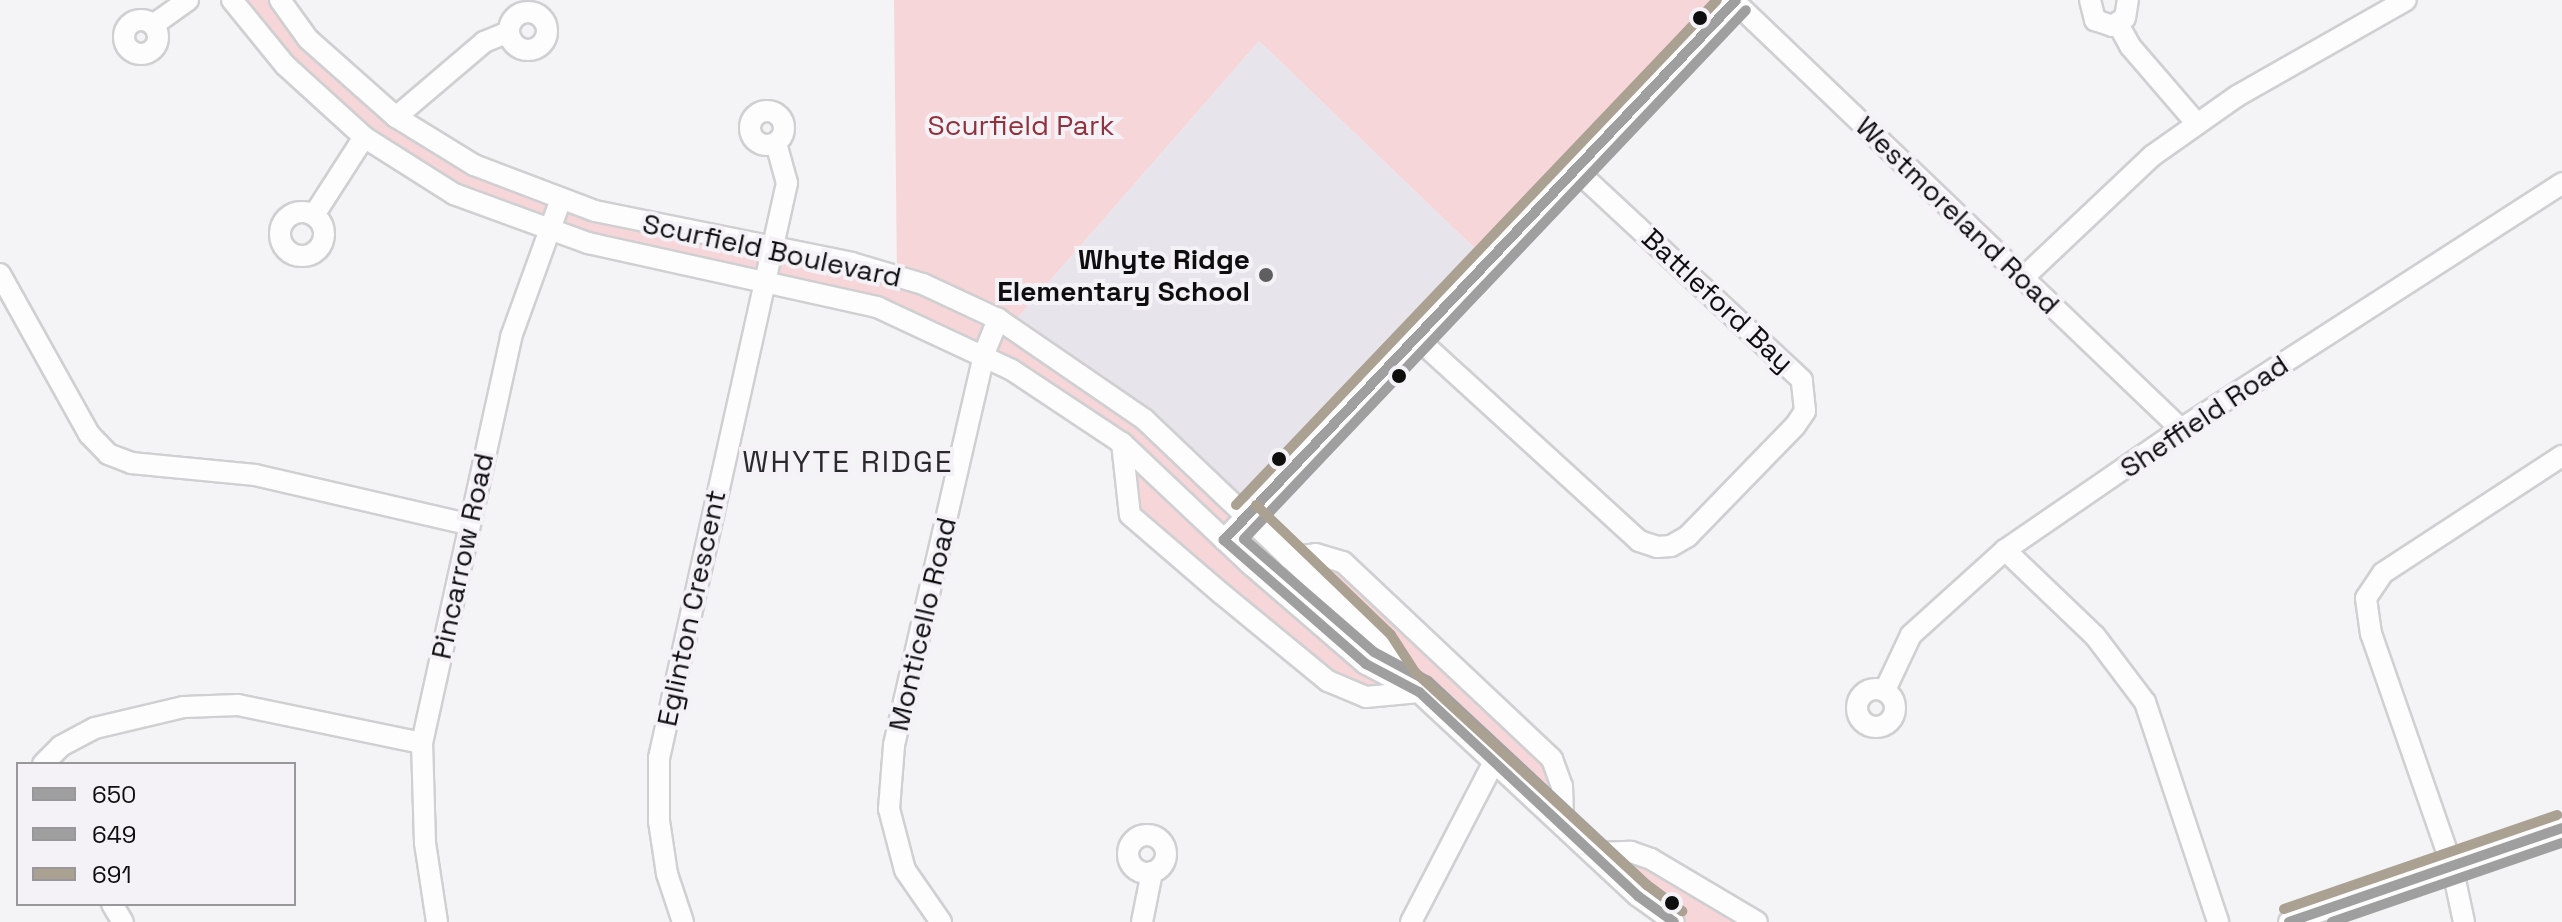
<!DOCTYPE html>
<html>
<head>
<meta charset="utf-8">
<style>
  body { margin:0 }
  #map { position:relative; width:2562px; height:922px; overflow:hidden; background:#f4f3f6; font-family:"Space Grotesk",sans-serif }
  div>[style] { position:absolute }
  .built>* { inset:0; background:#e8e4ec }
  .green>* { inset:0; background:#f6d6d8 }
  .roads { filter:drop-shadow(2px 0 #d0cfd1) drop-shadow(-2px 0 #d0cfd1) drop-shadow(0 2px #d0cfd1) drop-shadow(0 -2px #d0cfd1) }
  .minor>* { height:20px; margin:-10px; padding:0 10px; transform-origin:10px; border-radius:10px; background:#fdfdfe }
  .minor>.ring { margin:-10px; padding:0; box-sizing:content-box; background:none; border:20px solid #fdfdfe; border-radius:50% }
  .bus-1>* { height:10px; margin:-5px; padding:0 5px; transform-origin:5px; border-radius:5px; background:#9f9f9f }
  .bus-2>* { height:10px; margin:-5px; padding:0 5px; transform-origin:5px; border-radius:5px; background:#9f9f9f }
  .bus-3>* { height:10px; margin:-5px; padding:0 5px; transform-origin:5px; border-radius:5px; background:#aba192 }
  .dots>* { width:22px; height:22px; translate:-50% -50%; box-sizing:border-box; border:4px solid #f4f2f7; border-radius:50% }
  span { translate:-50% -50%; white-space:nowrap; text-align:center; line-height:1.15; -webkit-text-stroke:8px #f4f2f7; paint-order:stroke }
  .park-label { font-size:28px; color:#91313c }
  .street-label { font-size:28px; color:#0f0e0f }
  .poi-label { font-size:28px; color:#0f0e0f; font-weight:700 }
  .right { translate:-100% -50%; text-align:right }
  .neighbourhood-label { font-size:30px; color:#2a292c; letter-spacing:2px }
  .legend { position:absolute; left:16px; top:762px; width:280px; height:144px; box-sizing:border-box; background:#f4f2f7; border:2px solid #98979a; margin:0; padding:10px 14px; list-style:none; font-size:24px; color:#0f0e0f }
  .legend li { display:flex; align-items:center; gap:16px; height:40px }
  .legend b { width:40px; border:2px solid #98979a }
</style>
</head>
<body>
<div id="map">
  <div class="built">
    <div style="clip-path:polygon(1259px 41px,1489px 262px,1246px 515px,1012px 324px)"></div>
  </div>
  <div class="green">
    <div style="clip-path:polygon(232px 0,280px 0,396px 117px,595px 211px,897px 275px,894px 0,1736px 0,1489px 262px,1259px 41px,1012px 324px,1067px 362px,1289px 558px,1343px 562px,1552px 759px,1563px 823px,1419px 693px,1366px 697px,1328px 681px,1130px 515px,1122px 443px,1012px 370px,877px 307px,549px 231px,364px 137px)"></div>
    <div style="clip-path:polygon(1631px 852px,1757px 922px,1674px 922px,1596px 853px)"></div>
  </div>
  <div class="roads">
    <div class="minor">
      <div style="left:232px;top:0;width:84px;rotate:50.8deg"></div>
      <div style="left:285px;top:65px;width:107px;rotate:42.3deg"></div>
      <div style="left:364px;top:137px;width:107px;rotate:32.3deg"></div>
      <div style="left:454px;top:194px;width:143px;rotate:20.1deg"></div>
      <div style="left:588px;top:243px;width:296px;rotate:12.5deg"></div>
      <div style="left:877px;top:307px;width:149px;rotate:25deg"></div>
      <div style="left:1012px;top:370px;width:132px;rotate:33.6deg"></div>
      <div style="left:1122px;top:443px;width:176px;rotate:43.4deg"></div>
      <div style="left:1250px;top:564px;width:153px;rotate:40.8deg"></div>
      <div style="left:1366px;top:664px;width:60px;rotate:27.8deg"></div>
      <div style="left:1419px;top:692px;width:299px;rotate:43deg"></div>
      <div style="left:1638px;top:896px;width:44px;rotate:35.8deg"></div>
      <div style="left:280px;top:0;width:48px;rotate:54.3deg"></div>
      <div style="left:308px;top:39px;width:118px;rotate:41.6deg"></div>
      <div style="left:396px;top:117px;width:92px;rotate:31.6deg"></div>
      <div style="left:474px;top:165px;width:129px;rotate:20.8deg"></div>
      <div style="left:595px;top:211px;width:262px;rotate:11.4deg"></div>
      <div style="left:852px;top:263px;width:74px;rotate:16.5deg"></div>
      <div style="left:923px;top:284px;width:83px;rotate:25deg"></div>
      <div style="left:998px;top:319px;width:177px;rotate:34.4deg"></div>
      <div style="left:1144px;top:419px;width:327px;rotate:43.6deg"></div>
      <div style="left:1381px;top:645px;width:42px;rotate:56.7deg"></div>
      <div style="left:2090px;top:0;width:21px;rotate:76deg"></div>
      <div style="left:2095px;top:20px;width:18px;rotate:19deg"></div>
      <div style="left:2112px;top:26px;width:15px;rotate:-32deg"></div>
      <div style="left:2125px;top:18px;width:18px;rotate:-81deg"></div>
      <div style="left:1735px;top:2px;width:617px;rotate:43.75deg"></div>
      <div class="ring" style="left:509px;top:12px;width:18px;height:18px"></div>
      <div class="ring" style="left:124px;top:20px;width:14px;height:14px"></div>
      <div style="left:2118px;top:24px;width:25px;rotate:61deg"></div>
      <div style="left:2130px;top:46px;width:103px;rotate:49.3deg"></div>
      <div style="left:153px;top:25px;width:43px;rotate:-35.5deg"></div>
      <div class="ring" style="left:750px;top:111px;width:14px;height:14px"></div>
      <div style="left:396px;top:117px;width:116px;rotate:-40.4deg"></div>
      <div style="left:484px;top:42px;width:27px;rotate:-22deg"></div>
      <div class="ring" style="left:280px;top:212px;width:24px;height:24px"></div>
      <div style="left:314px;top:215px;width:93px;rotate:-57.3deg"></div>
      <div style="left:0;top:274px;width:183px;rotate:60.9deg"></div>
      <div style="left:89px;top:434px;width:28px;rotate:46deg"></div>
      <div style="left:108px;top:454px;width:25px;rotate:21deg"></div>
      <div style="left:131px;top:463px;width:125px;rotate:5.5deg"></div>
      <div style="left:255px;top:475px;width:219px;rotate:13deg"></div>
      <div style="left:2023px;top:278px;width:178px;rotate:-43.4deg"></div>
      <div style="left:2152px;top:156px;width:104px;rotate:-35.2deg"></div>
      <div style="left:2237px;top:96px;width:194px;rotate:-29.6deg"></div>
      <div style="left:1418px;top:339px;width:299px;rotate:42.4deg"></div>
      <div style="left:1639px;top:541px;width:19px;rotate:18deg"></div>
      <div style="left:1657px;top:547px;width:14px;rotate:-4deg"></div>
      <div style="left:1671px;top:546px;width:20px;rotate:-30deg"></div>
      <div style="left:1688px;top:536px;width:153px;rotate:-45.8deg"></div>
      <div style="left:1795px;top:426px;width:18px;rotate:-56deg"></div>
      <div style="left:1805px;top:411px;width:31px;rotate:-96deg"></div>
      <div style="left:1802px;top:380px;width:309px;rotate:-137.1deg"></div>
      <div style="left:1122px;top:443px;width:72px;rotate:83.7deg"></div>
      <div style="left:1130px;top:515px;width:121px;rotate:40.7deg"></div>
      <div style="left:1222px;top:594px;width:137px;rotate:39.4deg"></div>
      <div style="left:1328px;top:681px;width:41px;rotate:22.8deg"></div>
      <div style="left:1366px;top:697px;width:53px;rotate:-5.4deg"></div>
      <div style="left:1224px;top:540px;width:744px;rotate:-46.52deg"></div>
      <div style="left:2005px;top:550px;width:124px;rotate:43.7deg"></div>
      <div style="left:2095px;top:636px;width:83px;rotate:52.9deg"></div>
      <div style="left:2145px;top:702px;width:232px;rotate:71.6deg"></div>
      <div style="left:1289px;top:558px;width:27px;rotate:-8deg"></div>
      <div style="left:1316px;top:554px;width:28px;rotate:17deg"></div>
      <div style="left:1343px;top:562px;width:287px;rotate:43.3deg"></div>
      <div style="left:1552px;top:759px;width:29px;rotate:70deg"></div>
      <div style="left:1562px;top:786px;width:37px;rotate:88deg"></div>
      <div class="ring" style="left:1857px;top:689px;width:18px;height:18px"></div>
      <div style="left:1885px;top:690px;width:61px;rotate:-64.7deg"></div>
      <div style="left:1911px;top:635px;width:127px;rotate:-42.1deg"></div>
      <div style="left:2005px;top:550px;width:214px;rotate:-34.5deg"></div>
      <div style="left:2181px;top:429px;width:454px;rotate:-32.8deg"></div>
      <div style="left:43px;top:764px;width:25px;rotate:-45deg"></div>
      <div style="left:61px;top:746px;width:38px;rotate:-28deg"></div>
      <div style="left:95px;top:728px;width:91px;rotate:-13.3deg"></div>
      <div style="left:184px;top:707px;width:54px;rotate:-2.1deg"></div>
      <div style="left:238px;top:705px;width:188px;rotate:11.7deg"></div>
      <div class="ring" style="left:1128px;top:835px;width:18px;height:18px"></div>
      <div style="left:1596px;top:853px;width:35px;rotate:-2deg"></div>
      <div style="left:1631px;top:852px;width:21px;rotate:19deg"></div>
      <div style="left:1651px;top:859px;width:123px;rotate:30.7deg"></div>
      <div style="left:112px;top:904px;width:21px;rotate:59deg"></div>
      <div style="left:437px;top:922px;width:80px;rotate:-98.6deg"></div>
      <div style="left:425px;top:843px;width:100px;rotate:-91.7deg"></div>
      <div style="left:422px;top:743px;width:416px;rotate:-77.6deg"></div>
      <div style="left:511px;top:337px;width:147px;rotate:-70.1deg"></div>
      <div style="left:683px;top:922px;width:51px;rotate:-108.4deg"></div>
      <div style="left:667px;top:874px;width:54px;rotate:-98.6deg"></div>
      <div style="left:659px;top:821px;width:63px;rotate:-90deg"></div>
      <div style="left:659px;top:758px;width:589px;rotate:-77.45deg"></div>
      <div style="left:787px;top:183px;width:41px;rotate:-105.4deg"></div>
      <div style="left:941px;top:922px;width:63px;rotate:-124.7deg"></div>
      <div style="left:905px;top:870px;width:63px;rotate:-104.7deg"></div>
      <div style="left:889px;top:809px;width:64px;rotate:-85.5deg"></div>
      <div style="left:894px;top:745px;width:401px;rotate:-77deg"></div>
      <div style="left:984px;top:354px;width:38px;rotate:-68deg"></div>
      <div style="left:1142px;top:922px;width:51px;rotate:-78.7deg"></div>
      <div style="left:1411px;top:922px;width:182px;rotate:-62.6deg"></div>
      <div style="left:2289px;top:922px;width:289px;rotate:-19deg"></div>
      <div style="left:2464px;top:922px;width:57px;rotate:-102.1deg"></div>
      <div style="left:2452px;top:866px;width:246px;rotate:-109.2deg"></div>
      <div style="left:2371px;top:634px;width:36px;rotate:-98deg"></div>
      <div style="left:2366px;top:598px;width:30px;rotate:-56deg"></div>
      <div style="left:2383px;top:573px;width:214px;rotate:-33.2deg"></div>
    </div>
  </div>
  <div class="bus-1">
    <div style="left:1674px;top:922px;width:44px;rotate:-144.2deg"></div>
    <div style="left:1638px;top:896px;width:299px;rotate:-137deg"></div>
    <div style="left:1419px;top:692px;width:60px;rotate:-152.2deg"></div>
    <div style="left:1366px;top:664px;width:189px;rotate:-138.9deg"></div>
    <div style="left:1224px;top:540px;width:744px;rotate:-46.52deg"></div>
    <div style="left:2289px;top:922px;width:289px;rotate:-19deg"></div>
  </div>
  <div class="bus-2">
    <div style="left:1682px;top:911px;width:44px;rotate:-143.4deg"></div>
    <div style="left:1647px;top:885px;width:299px;rotate:-137deg"></div>
    <div style="left:1428px;top:681px;width:61px;rotate:-151.8deg"></div>
    <div style="left:1374px;top:652px;width:172px;rotate:-139deg"></div>
    <div style="left:1244px;top:539px;width:729px;rotate:-46.5deg"></div>
    <div style="left:2332px;top:922px;width:243px;rotate:-19deg"></div>
  </div>
  <div class="bus-3">
    <div style="left:1236px;top:505px;width:697px;rotate:-46.39deg"></div>
    <div style="left:1256px;top:505px;width:187px;rotate:43.9deg"></div>
    <div style="left:1391px;top:635px;width:44px;rotate:57deg"></div>
    <div style="left:1415px;top:672px;width:315px;rotate:42.6deg"></div>
    <div style="left:1647px;top:885px;width:44px;rotate:36.6deg"></div>
    <div style="left:2284px;top:909px;width:289px;rotate:-19deg"></div>
  </div>
  <div class="dots">
    <div style="left:1700px;top:18px;background:#0f0e0f"></div>
    <div style="left:1266px;top:275px;background:#5f5e60"></div>
    <div style="left:1399px;top:376px;background:#0f0e0f"></div>
    <div style="left:1279px;top:459px;background:#0f0e0f"></div>
    <div style="left:1672px;top:903px;background:#0f0e0f"></div>
  </div>
  <div class="park-label">
    <span style="left:1021px;top:125px">Scurfield Park</span>
  </div>
  <div class="street-label">
    <span style="left:1958px;top:215px;rotate:44deg">Westmoreland Road</span>
    <span style="left:772px;top:250px;rotate:12deg">Scurfield Boulevard</span>
    <span style="left:1718px;top:300px;rotate:43deg">Battleford Bay</span>
    <span style="left:2204px;top:416px;rotate:-34deg">Sheffield Road</span>
    <span style="left:462px;top:556px;rotate:-78deg">Pincarrow Road</span>
    <span style="left:691px;top:608px;rotate:-78deg">Eglinton Crescent</span>
    <span style="left:922px;top:624px;rotate:-77deg">Monticello Road</span>
  </div>
  <div class="poi-label">
    <span class="right" style="left:1250px;top:275px">Whyte Ridge<br>Elementary School</span>
  </div>
  <div class="neighbourhood-label">
    <span style="left:848px;top:462px">WHYTE RIDGE</span>
  </div>
  <ul class="legend">
  <li><b style="height:10px;background:#9f9f9f"></b>650</li>
  <li><b style="height:10px;background:#9f9f9f"></b>649</li>
  <li><b style="height:10px;background:#aba192"></b>691</li>
  </ul>
</div>
</body>
</html>
